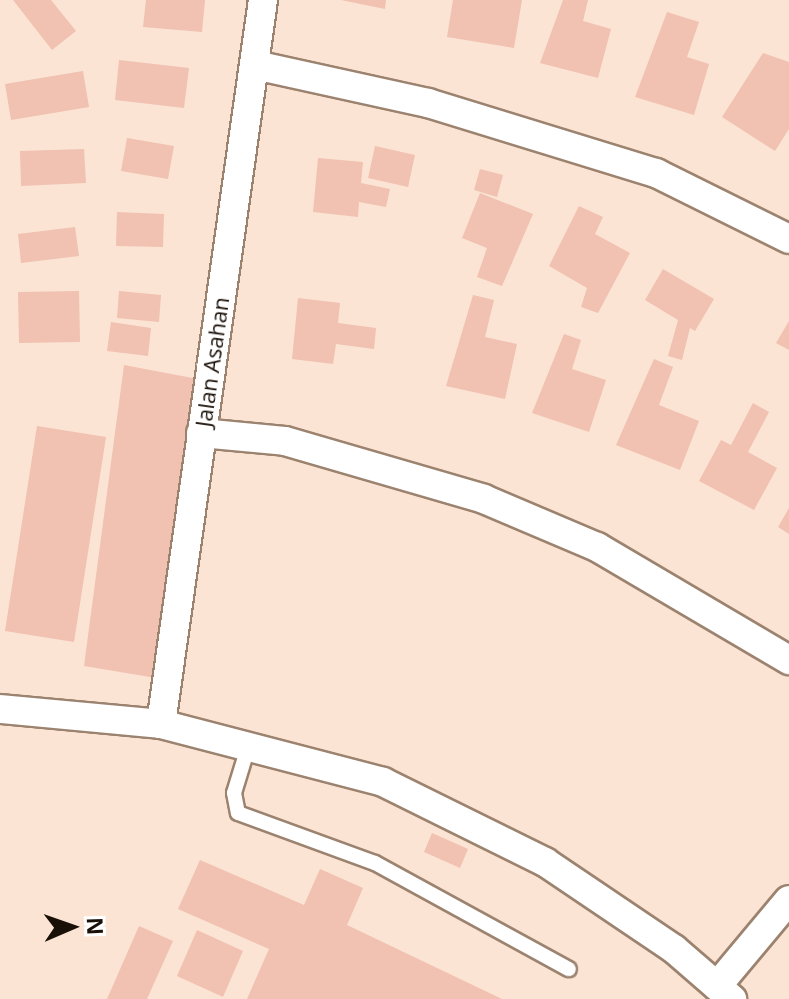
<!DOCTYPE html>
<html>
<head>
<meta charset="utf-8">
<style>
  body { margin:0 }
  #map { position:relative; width:789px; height:999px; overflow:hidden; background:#fbe4d3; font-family:"Open Sans",sans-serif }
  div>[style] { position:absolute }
  .building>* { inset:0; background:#f1c1b2 }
  .roads { filter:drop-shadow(2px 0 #9c836f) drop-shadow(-2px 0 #9c836f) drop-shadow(0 2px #9c836f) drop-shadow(0 -2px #9c836f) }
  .lane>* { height:14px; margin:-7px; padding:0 7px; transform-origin:7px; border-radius:7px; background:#fff }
  .street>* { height:28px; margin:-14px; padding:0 14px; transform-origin:14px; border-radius:14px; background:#fff }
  span { translate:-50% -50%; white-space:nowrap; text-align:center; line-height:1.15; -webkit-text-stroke:6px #fff; paint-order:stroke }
  .street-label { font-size:22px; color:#191008 }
  .north { position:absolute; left:32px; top:887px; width:80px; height:80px; -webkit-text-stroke:6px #fff; paint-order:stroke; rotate:88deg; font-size:22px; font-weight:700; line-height:32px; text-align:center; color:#191008 }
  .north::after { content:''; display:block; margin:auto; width:28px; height:36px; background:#191008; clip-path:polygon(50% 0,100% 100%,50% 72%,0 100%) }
</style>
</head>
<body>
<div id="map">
  <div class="building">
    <div style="clip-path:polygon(13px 0,51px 0,76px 31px,52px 50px)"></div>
    <div style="clip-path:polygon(146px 0,205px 0,202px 32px,143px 27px)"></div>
    <div style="clip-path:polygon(341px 0,386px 0,385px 9px)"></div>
    <div style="clip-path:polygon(453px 0,522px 0,514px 48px,447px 37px)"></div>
    <div style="clip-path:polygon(563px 0,588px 0,583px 21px,611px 29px,598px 78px,540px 63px)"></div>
    <div style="clip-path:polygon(667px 12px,699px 22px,687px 57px,709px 64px,694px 115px,635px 97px)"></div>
    <div style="clip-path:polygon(763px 53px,789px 62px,789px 129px,775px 151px,722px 117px)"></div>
    <div style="clip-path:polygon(119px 60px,189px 68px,184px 108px,115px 100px)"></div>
    <div style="clip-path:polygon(83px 71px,89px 107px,11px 120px,5px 84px)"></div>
    <div style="clip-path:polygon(127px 138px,174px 146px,168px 179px,121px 171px)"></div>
    <div style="clip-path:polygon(375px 146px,415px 155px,408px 187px,368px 178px)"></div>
    <div style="clip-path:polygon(84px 149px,86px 183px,21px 186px,20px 151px)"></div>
    <div style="clip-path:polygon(318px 158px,363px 162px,361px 183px,390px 189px,386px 207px,359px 202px,358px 217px,313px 212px)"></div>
    <div style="clip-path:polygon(480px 169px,503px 175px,497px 197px,474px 190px)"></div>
    <div style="clip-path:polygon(480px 193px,533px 214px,502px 286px,477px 277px,487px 248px,462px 238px)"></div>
    <div style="clip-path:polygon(579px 206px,603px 217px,595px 234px,630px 253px,598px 313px,581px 307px,587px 288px,549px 266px)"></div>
    <div style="clip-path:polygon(117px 212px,164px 214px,163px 247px,116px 246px)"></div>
    <div style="clip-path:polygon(75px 227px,79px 256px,21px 263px,18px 234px)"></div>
    <div style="clip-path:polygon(663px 269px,714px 299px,695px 331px,690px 328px,682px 360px,668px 356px,678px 320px,645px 300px)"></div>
    <div style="clip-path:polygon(79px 291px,80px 342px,19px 343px,18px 292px)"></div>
    <div style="clip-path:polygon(119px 291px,161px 295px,159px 322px,117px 318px)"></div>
    <div style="clip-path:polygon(473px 295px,494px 300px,485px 337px,517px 344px,505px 399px,446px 386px)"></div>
    <div style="clip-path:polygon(298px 298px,340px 303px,338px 323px,376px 328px,374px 349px,336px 344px,333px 364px,292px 359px)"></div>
    <div style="clip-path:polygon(789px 321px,789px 350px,776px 343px)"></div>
    <div style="clip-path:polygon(111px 322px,151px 328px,148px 356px,107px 351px)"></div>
    <div style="clip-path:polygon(564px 334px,581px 340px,572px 369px,606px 380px,589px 432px,532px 413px)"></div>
    <div style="clip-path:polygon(654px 359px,673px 367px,659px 405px,699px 421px,680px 470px,616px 445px)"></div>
    <div style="clip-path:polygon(124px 365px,203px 380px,162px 679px,84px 666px)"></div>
    <div style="clip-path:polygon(753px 403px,769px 412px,748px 452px,777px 468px,754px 510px,699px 481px,721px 440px,731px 445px)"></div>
    <div style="clip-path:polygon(37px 426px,106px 437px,74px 642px,5px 631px)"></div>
    <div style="clip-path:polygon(789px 508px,789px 534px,778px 527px)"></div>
    <div style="clip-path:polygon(432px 833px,468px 849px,460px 868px,424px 852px)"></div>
    <div style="clip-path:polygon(200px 860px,304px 905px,320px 869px,363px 888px,347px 925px,502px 999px,247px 999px,269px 949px,178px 909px)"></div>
    <div style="clip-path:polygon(139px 926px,173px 941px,147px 999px,107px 999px)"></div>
    <div style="clip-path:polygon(197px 930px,243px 951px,223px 997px,177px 976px)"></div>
  </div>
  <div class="roads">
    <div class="lane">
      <div style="left:249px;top:744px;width:51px;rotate:107deg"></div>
      <div style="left:234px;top:793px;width:20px;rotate:79deg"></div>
      <div style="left:238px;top:813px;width:146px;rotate:20.1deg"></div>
      <div style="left:375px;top:863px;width:221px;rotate:28.7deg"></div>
    </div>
    <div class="street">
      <div style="left:255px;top:65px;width:177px;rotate:12.4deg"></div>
      <div style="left:428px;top:103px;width:239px;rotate:17.1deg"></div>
      <div style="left:656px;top:173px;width:148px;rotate:26.4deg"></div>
      <div style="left:201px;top:433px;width:84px;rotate:5.4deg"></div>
      <div style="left:285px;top:441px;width:207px;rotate:16.2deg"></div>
      <div style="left:484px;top:499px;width:123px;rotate:23deg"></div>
      <div style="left:597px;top:547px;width:223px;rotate:30.5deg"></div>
      <div style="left:0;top:709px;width:162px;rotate:5.3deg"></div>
      <div style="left:161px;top:724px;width:229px;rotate:14.6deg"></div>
      <div style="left:383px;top:782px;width:181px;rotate:26.3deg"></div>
      <div style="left:545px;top:862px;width:156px;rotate:34deg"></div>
      <div style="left:674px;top:949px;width:77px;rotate:40.8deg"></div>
      <div style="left:161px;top:724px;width:731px;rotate:-81.98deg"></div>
      <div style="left:717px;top:986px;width:112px;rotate:-50.1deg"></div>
    </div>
  </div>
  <div class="street-label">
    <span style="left:212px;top:362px;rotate:-82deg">Jalan Asahan</span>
  </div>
  <div class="north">N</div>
</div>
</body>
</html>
